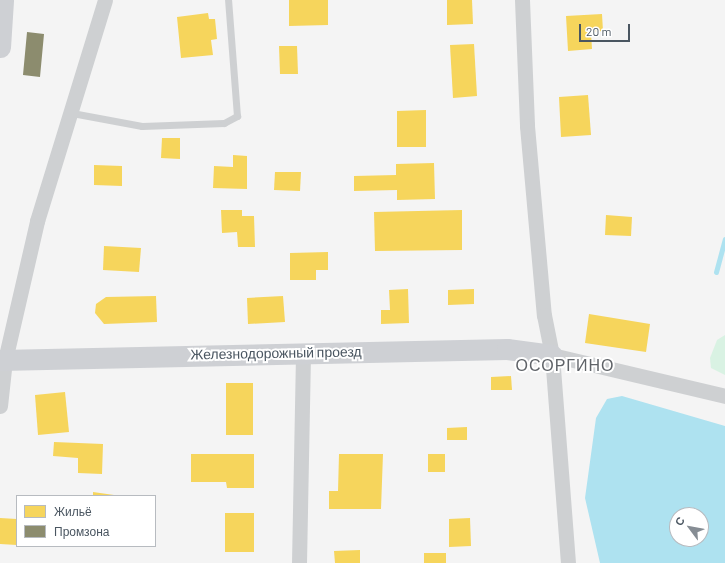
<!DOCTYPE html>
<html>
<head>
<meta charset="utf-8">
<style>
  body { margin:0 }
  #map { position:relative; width:725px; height:563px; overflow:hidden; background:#f4f4f4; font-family:Barlow,sans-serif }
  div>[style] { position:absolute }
  .green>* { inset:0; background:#d9f2e3 }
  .water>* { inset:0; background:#aee2f0 }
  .homes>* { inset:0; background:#f6d55c }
  .industry>* { inset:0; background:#8c8c6e }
  .stream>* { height:5px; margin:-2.5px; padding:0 2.5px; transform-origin:2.5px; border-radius:2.5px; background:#aee2f0 }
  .lane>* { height:7px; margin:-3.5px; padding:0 3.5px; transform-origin:3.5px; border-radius:3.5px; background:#ced0d2 }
  .street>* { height:15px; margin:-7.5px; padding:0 7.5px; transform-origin:7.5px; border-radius:7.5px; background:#ced0d2 }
  .secondary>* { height:21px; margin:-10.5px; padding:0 10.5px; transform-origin:10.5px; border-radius:10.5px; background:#ced0d4 }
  span { translate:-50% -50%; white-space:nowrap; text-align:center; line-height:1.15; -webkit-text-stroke:4px #fff; paint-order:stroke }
  .street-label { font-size:14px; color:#4a5661 }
  .quarter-label { font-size:16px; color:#5f6368; letter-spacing:1px }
  .legend { position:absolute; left:16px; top:495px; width:140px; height:52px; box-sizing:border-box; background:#fff; border:1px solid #b7bbc0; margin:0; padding:5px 7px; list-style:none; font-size:12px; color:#4a5661 }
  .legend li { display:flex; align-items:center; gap:8px; height:20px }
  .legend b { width:20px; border:1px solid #b7bbc0 }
  .north { position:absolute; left:669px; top:507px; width:40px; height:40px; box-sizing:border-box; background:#fff; border:1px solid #b7bbc0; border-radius:50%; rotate:302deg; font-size:11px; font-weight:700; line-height:16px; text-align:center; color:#4a5661 }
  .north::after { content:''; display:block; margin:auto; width:14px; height:18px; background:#868d94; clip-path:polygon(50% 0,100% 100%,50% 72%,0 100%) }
  .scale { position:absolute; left:579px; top:24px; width:51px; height:18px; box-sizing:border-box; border:2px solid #4a5661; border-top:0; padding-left:5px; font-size:12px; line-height:14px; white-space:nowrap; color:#4a5661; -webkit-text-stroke:3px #fff; paint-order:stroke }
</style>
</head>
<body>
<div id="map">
  <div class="green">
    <div style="clip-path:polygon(725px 335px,725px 375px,711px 368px,710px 358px,717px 340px)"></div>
  </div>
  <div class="water">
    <div style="clip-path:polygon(evenodd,622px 396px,725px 426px,725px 563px,600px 563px,585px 498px,596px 418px,607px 399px,622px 396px,677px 515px,701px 515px,701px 539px,677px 539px,677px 515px)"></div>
  </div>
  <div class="homes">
    <div style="clip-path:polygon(289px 0,328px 0,328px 25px,289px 26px)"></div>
    <div style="clip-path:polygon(447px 0,472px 0,473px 24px,447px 25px)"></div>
    <div style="clip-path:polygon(208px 13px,209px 19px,215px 19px,217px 39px,211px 40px,213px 55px,181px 58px,177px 17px)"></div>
    <div style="clip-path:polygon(602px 14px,603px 31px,591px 32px,592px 49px,568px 51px,566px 16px)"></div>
    <div style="clip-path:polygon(474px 44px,477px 96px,453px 98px,450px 45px)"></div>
    <div style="clip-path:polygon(279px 46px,297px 46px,298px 74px,280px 74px)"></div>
    <div style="clip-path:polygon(588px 95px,591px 135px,561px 137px,559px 97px)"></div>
    <div style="clip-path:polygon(426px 110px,426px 147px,397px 147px,397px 111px)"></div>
    <div style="clip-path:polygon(162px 138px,180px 138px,180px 159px,161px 158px)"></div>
    <div style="clip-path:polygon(233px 155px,247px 156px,247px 189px,213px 188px,214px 166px,233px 167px)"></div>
    <div style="clip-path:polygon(434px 163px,435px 199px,397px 200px,397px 190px,354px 191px,354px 176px,396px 175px,396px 164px)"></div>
    <div style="clip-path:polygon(94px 165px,122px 166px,122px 186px,94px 185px)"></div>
    <div style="clip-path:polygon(275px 172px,301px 172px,300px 191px,274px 190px)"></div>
    <div style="clip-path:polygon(221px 210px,242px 210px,242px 216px,254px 216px,255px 247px,238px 247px,237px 232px,222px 233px)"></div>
    <div style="clip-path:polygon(462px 210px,462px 250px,375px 251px,374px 212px)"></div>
    <div style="clip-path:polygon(606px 215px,632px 217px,631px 236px,605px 235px)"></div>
    <div style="clip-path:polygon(104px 246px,141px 248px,139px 272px,103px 270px)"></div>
    <div style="clip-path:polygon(328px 252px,328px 270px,316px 270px,316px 280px,290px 280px,290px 253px)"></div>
    <div style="clip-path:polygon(408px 289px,409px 323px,381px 324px,381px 310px,390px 310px,389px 290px)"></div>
    <div style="clip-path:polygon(474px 289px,474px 304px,448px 305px,448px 290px)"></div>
    <div style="clip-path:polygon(156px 296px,157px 322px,104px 324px,95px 313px,96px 304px,106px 297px)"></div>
    <div style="clip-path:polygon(283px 296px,285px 322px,248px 324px,247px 298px)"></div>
    <div style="clip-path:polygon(589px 314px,650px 324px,646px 352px,585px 343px)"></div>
    <div style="clip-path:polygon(511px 376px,512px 390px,491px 390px,491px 377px)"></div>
    <div style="clip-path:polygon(226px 383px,253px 383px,253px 435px,226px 435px)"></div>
    <div style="clip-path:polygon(65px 392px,69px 432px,38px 435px,35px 395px)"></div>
    <div style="clip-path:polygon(467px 427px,467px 440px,447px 440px,447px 428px)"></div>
    <div style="clip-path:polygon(54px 442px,103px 444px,102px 474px,78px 473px,78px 458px,53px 456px)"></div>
    <div style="clip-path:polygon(191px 454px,254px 454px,254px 488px,227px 488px,226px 482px,191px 482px)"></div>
    <div style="clip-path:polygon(339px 454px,383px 454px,381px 509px,329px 509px,329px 491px,338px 491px)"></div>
    <div style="clip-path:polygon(428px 454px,445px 454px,445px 472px,428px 472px)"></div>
    <div style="clip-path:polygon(93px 492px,114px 495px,114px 496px,93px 496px)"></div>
    <div style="clip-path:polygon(225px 513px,254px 513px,254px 552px,225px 552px)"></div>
    <div style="clip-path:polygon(0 518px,17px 519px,17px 545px,0 544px)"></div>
    <div style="clip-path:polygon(470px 518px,471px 546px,449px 547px,449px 519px)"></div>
    <div style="clip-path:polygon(360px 550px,360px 563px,335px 563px,334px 551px)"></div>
    <div style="clip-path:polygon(424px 553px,446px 553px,446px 563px,424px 563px)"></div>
  </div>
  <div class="industry">
    <div style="clip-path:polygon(27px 32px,44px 34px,40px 77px,23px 75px)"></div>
  </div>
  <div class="stream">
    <div style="left:716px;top:272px;width:34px;rotate:-75deg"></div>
  </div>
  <div class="lane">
    <div style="left:72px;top:113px;width:71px;rotate:10.5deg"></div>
    <div style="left:142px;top:126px;width:82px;rotate:-2.1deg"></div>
    <div style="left:224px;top:123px;width:15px;rotate:-28deg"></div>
    <div style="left:237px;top:116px;width:116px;rotate:-94.4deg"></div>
  </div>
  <div class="street">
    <div style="left:522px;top:0;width:126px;rotate:87.7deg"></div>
    <div style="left:527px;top:126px;width:190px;rotate:84.9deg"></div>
    <div style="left:544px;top:315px;width:41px;rotate:78.7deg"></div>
    <div style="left:552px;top:355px;width:209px;rotate:85.6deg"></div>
    <div style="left:552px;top:355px;width:178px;rotate:13.3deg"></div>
    <div style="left:0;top:406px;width:46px;rotate:-83.8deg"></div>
    <div style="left:5px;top:360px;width:143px;rotate:-77deg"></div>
    <div style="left:37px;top:221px;width:231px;rotate:-72.9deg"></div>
    <div style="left:299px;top:563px;width:211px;rotate:-88.9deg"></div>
  </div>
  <div class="secondary">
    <div style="left:0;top:47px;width:47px;rotate:-86.3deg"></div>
    <div style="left:0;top:360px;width:507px;rotate:-1.24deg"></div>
    <div style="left:507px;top:349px;width:45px;rotate:7.6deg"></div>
  </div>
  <div class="street-label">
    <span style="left:276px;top:353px;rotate:-1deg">Железнодорожный проезд</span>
  </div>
  <div class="quarter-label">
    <span style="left:565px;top:365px">ОСОРГИНО</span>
  </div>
  <ul class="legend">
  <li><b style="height:11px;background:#f6d55c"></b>Жильё</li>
  <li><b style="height:11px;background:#8c8c6e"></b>Промзона</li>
  </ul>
  <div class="north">С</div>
  <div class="scale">20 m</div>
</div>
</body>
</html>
